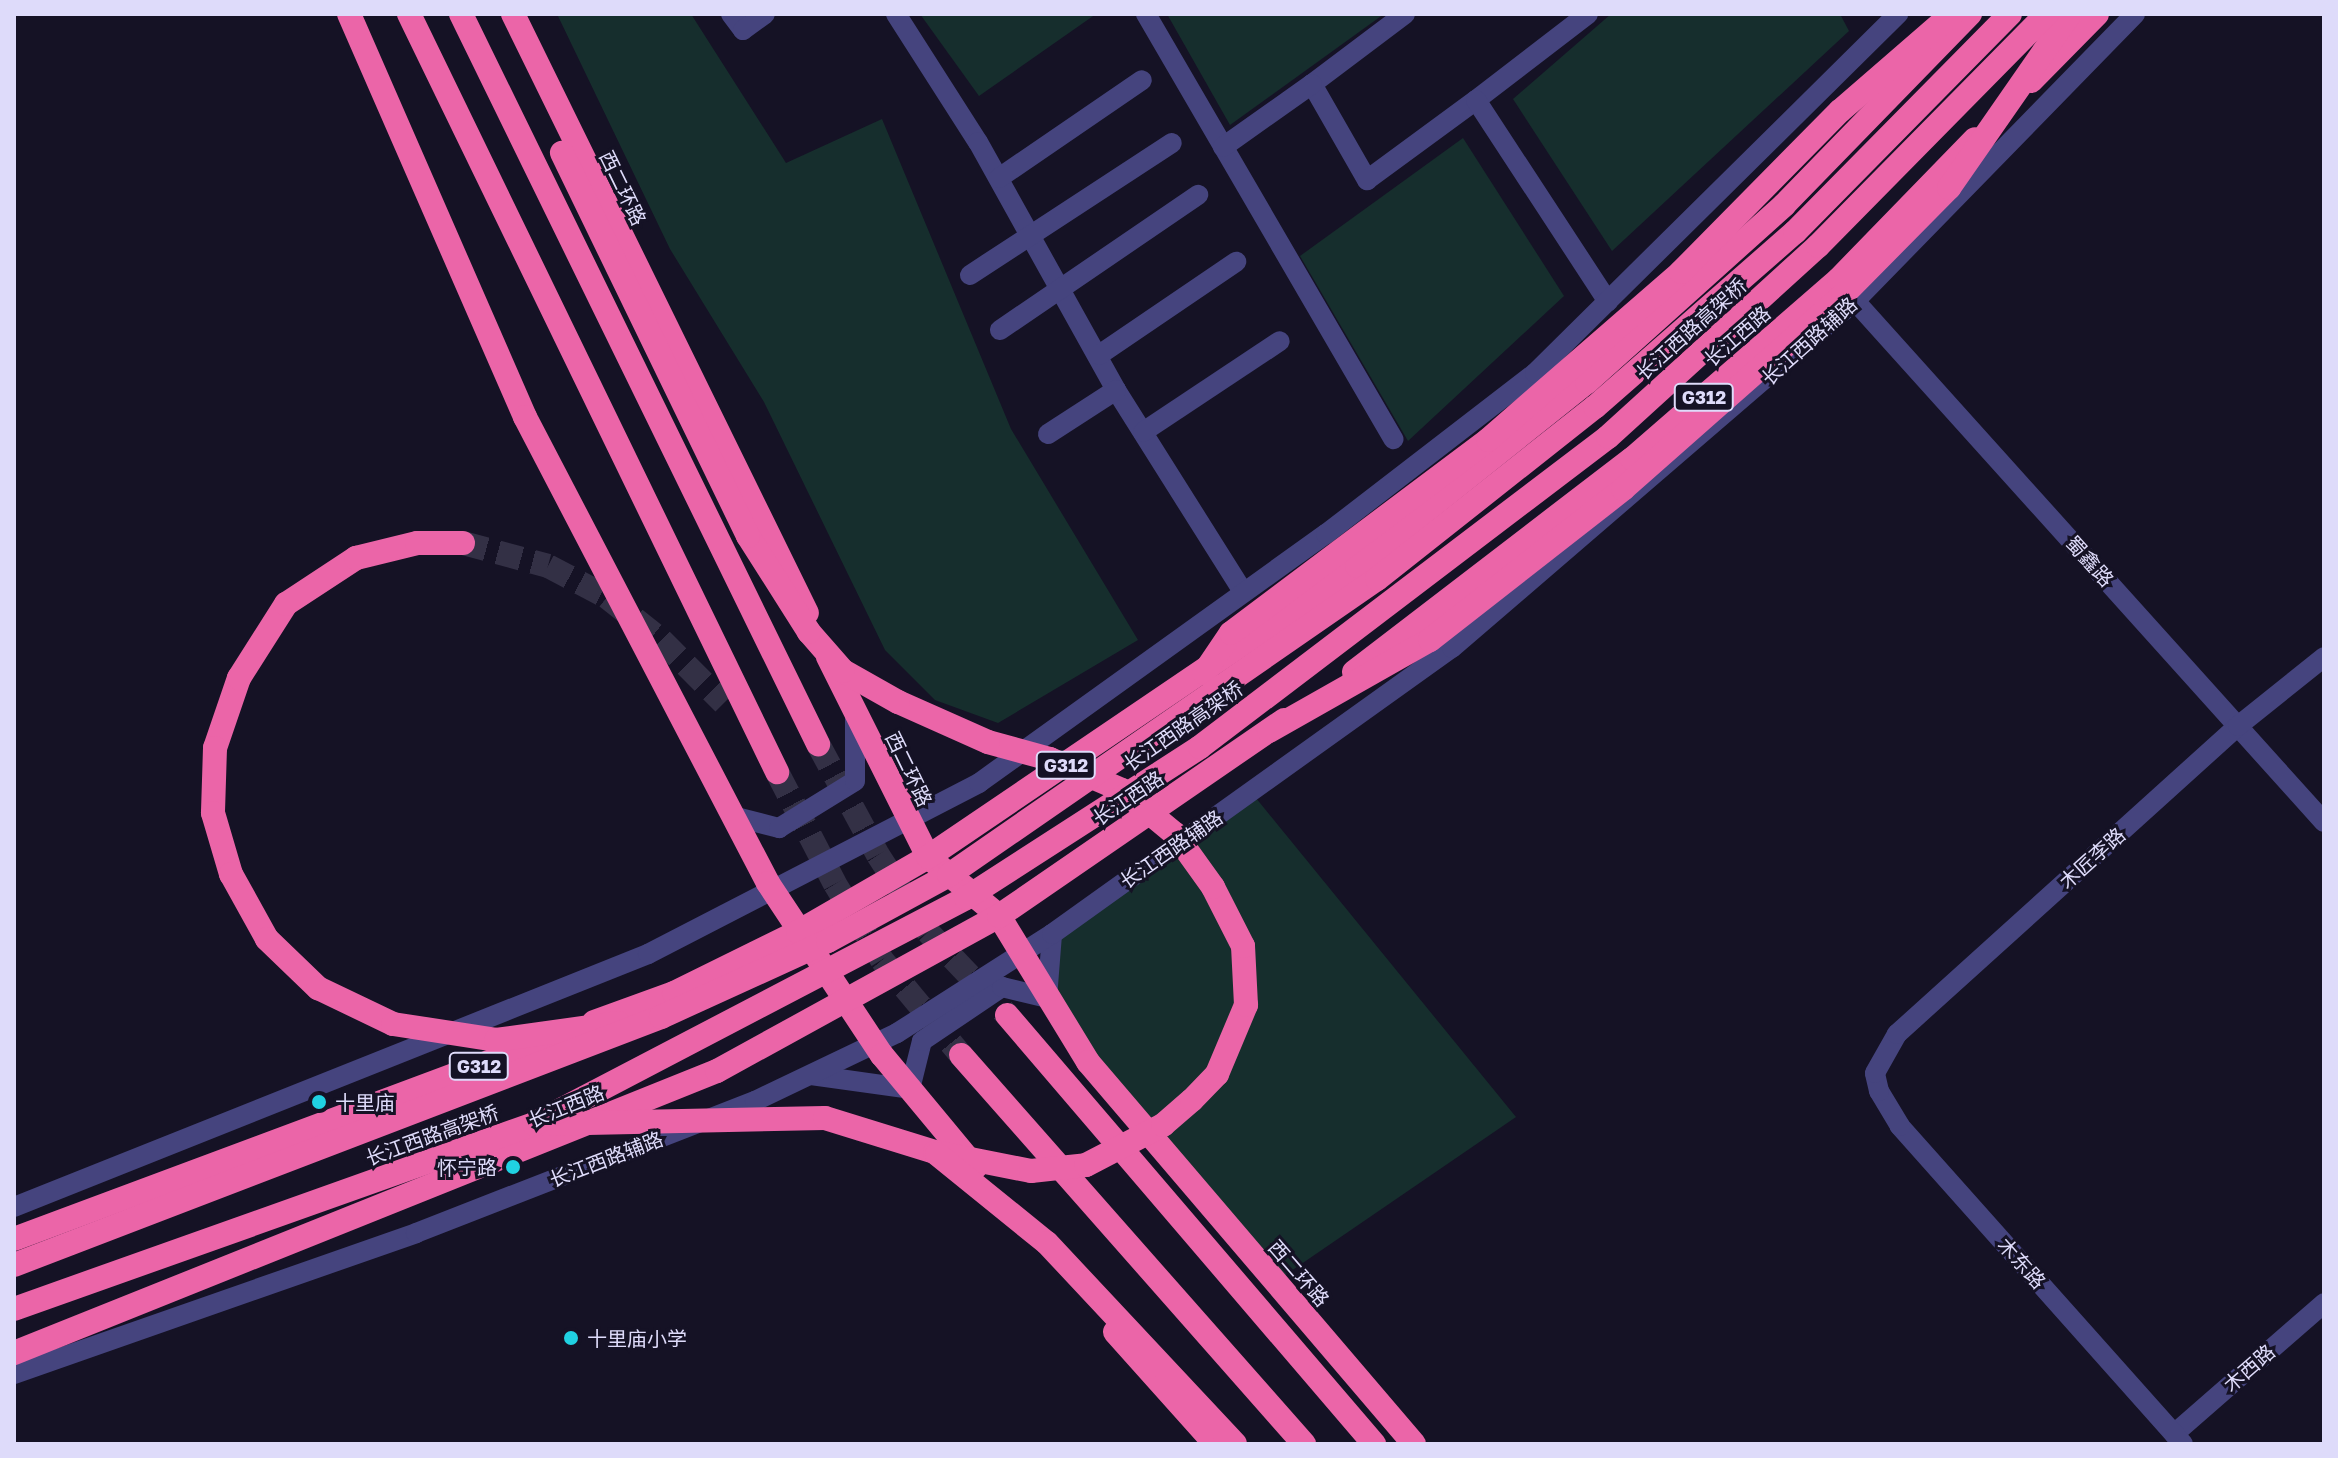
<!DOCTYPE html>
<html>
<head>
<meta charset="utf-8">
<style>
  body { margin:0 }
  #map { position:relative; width:2338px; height:1458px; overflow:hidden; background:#151225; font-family:"Golos Text","Noto Sans SC",sans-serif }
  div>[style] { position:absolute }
  .green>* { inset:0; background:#162e2d }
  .highway-tunnel>* { height:24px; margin-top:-12px; transform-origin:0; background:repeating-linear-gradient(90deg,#333045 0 24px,transparent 0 36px) }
  .minor>* { height:20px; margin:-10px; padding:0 10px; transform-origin:10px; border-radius:10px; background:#45447e }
  .highway>* { height:24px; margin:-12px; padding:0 12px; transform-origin:12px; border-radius:12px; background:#eb65a8 }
  .highway-bridge>* { height:24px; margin:-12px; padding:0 12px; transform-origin:12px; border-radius:12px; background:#eb65a8 }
  .dots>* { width:22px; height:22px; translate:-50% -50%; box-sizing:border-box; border:4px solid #151225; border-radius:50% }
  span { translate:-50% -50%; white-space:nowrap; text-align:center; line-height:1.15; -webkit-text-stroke:6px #151225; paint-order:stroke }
  .shield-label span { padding:2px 6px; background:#151225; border:2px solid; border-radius:6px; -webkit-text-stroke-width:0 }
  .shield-label { font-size:18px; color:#dedbfa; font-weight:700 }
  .street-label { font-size:20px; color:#dedbfa }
  .poi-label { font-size:20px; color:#dedbfa }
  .left { translate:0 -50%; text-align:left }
  .right { translate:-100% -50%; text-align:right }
  .frame { position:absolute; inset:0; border:16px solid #dedbfa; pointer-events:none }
</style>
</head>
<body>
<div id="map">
  <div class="green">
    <div style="clip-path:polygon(557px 14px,691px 14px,786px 163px,882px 119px,1011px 429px,1138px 640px,998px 723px,935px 700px,885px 650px,764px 402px,670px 249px)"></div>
    <div style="clip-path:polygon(920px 14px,1096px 14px,979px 96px)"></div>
    <div style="clip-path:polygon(1167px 14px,1384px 14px,1230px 125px)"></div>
    <div style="clip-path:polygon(1611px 14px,1840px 14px,1849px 31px,1612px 251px,1513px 99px)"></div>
    <div style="clip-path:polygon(1463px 138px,1564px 296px,1408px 441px,1300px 256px)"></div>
    <div style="clip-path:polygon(1251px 792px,1516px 1117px,1275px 1282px,1047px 998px,1052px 934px)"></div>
  </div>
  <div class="highway-tunnel">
    <div style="left:463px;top:543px;width:88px;rotate:15.1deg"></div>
    <div style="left:548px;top:566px;width:67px;rotate:27.7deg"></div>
    <div style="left:607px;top:597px;width:69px;rotate:38.5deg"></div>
    <div style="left:661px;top:640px;width:89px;rotate:45deg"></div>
    <div style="left:818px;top:744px;width:126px;rotate:61.6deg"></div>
    <div style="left:878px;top:855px;width:92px;rotate:57deg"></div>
    <div style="left:928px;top:932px;width:115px;rotate:46.4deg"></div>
    <div style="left:777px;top:772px;width:126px;rotate:62.6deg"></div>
    <div style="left:835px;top:884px;width:89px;rotate:58.3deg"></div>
    <div style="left:882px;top:960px;width:124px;rotate:50.3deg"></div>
  </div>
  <div class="minor">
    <div style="left:731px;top:14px;width:20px;rotate:53deg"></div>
    <div style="left:743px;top:30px;width:27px;rotate:-36deg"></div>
    <div style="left:896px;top:14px;width:152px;rotate:57.4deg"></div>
    <div style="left:978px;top:142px;width:284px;rotate:60.9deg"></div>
    <div style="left:1116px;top:390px;width:239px;rotate:57.8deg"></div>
    <div style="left:1146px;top:14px;width:492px;rotate:59.8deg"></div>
    <div style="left:1405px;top:14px;width:116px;rotate:143deg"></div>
    <div style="left:1312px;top:84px;width:111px;rotate:60.2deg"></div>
    <div style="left:1367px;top:180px;width:135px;rotate:-36.3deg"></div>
    <div style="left:1588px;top:14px;width:141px;rotate:142.5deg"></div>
    <div style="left:1476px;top:100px;width:241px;rotate:56.8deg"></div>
    <div style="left:1223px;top:147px;width:109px;rotate:-35.3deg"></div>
    <div style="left:999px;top:178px;width:173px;rotate:-34.4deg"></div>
    <div style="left:970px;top:275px;width:241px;rotate:-33.2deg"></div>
    <div style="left:1855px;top:301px;width:701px;rotate:48.01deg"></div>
    <div style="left:1000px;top:330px;width:240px;rotate:-34.3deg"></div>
    <div style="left:1099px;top:355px;width:166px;rotate:-34.2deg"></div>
    <div style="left:1143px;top:432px;width:164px;rotate:-33.6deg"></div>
    <div style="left:1048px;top:434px;width:81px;rotate:-32.9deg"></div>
    <div style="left:732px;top:816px;width:49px;rotate:14.3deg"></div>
    <div style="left:779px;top:828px;width:89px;rotate:-31.7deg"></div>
    <div style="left:855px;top:781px;width:69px;rotate:-90deg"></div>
    <div style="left:811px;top:1075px;width:100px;rotate:8deg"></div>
    <div style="left:910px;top:1089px;width:49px;rotate:-76deg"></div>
    <div style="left:922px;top:1041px;width:97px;rotate:-34deg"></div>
    <div style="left:1002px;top:987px;width:46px;rotate:13.7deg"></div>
    <div style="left:1047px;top:998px;width:64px;rotate:-85.5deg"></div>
    <div style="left:14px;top:1207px;width:683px;rotate:-21.75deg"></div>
    <div style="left:648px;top:954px;width:373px;rotate:-27.3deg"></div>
    <div style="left:979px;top:783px;width:427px;rotate:-35.7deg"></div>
    <div style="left:1326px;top:534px;width:264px;rotate:-37.6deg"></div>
    <div style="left:1535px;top:373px;width:511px;rotate:-44.68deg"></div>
    <div style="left:14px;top:1374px;width:426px;rotate:-19.3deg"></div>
    <div style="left:416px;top:1233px;width:364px;rotate:-21.3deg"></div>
    <div style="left:755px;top:1101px;width:157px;rotate:-25.6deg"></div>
    <div style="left:897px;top:1033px;width:184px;rotate:-32.6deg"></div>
    <div style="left:1052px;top:934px;width:492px;rotate:-35.6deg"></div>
    <div style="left:1452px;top:648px;width:532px;rotate:-40.73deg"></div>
    <div style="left:1855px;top:301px;width:401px;rotate:-45.7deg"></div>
    <div style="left:2174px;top:1434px;width:199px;rotate:-41.1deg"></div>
    <div style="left:2183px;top:1444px;width:426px;rotate:-131.7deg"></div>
    <div style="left:1900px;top:1126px;width:41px;rotate:-121deg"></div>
    <div style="left:1879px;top:1091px;width:18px;rotate:-103deg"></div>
    <div style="left:1875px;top:1073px;width:45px;rotate:-60.6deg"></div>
    <div style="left:1897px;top:1034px;width:460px;rotate:-42.1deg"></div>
    <div style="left:2238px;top:726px;width:110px;rotate:-38.7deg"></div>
  </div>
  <div class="highway">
    <div style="left:349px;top:14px;width:440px;rotate:66.4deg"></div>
    <div style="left:525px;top:417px;width:526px;rotate:62.46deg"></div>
    <div style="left:768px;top:883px;width:206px;rotate:56.5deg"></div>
    <div style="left:882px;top:1055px;width:146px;rotate:50.3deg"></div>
    <div style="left:409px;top:14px;width:843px;rotate:64.1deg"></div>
    <div style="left:461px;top:14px;width:813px;rotate:63.94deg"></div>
    <div style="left:513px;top:14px;width:667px;rotate:63.86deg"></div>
    <div style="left:2031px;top:81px;width:94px;rotate:-45.4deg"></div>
    <div style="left:828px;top:657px;width:224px;rotate:63.4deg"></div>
    <div style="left:928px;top:857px;width:92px;rotate:39.7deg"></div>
    <div style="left:999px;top:916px;width:171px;rotate:58.6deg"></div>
    <div style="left:1088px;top:1062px;width:502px;rotate:49.52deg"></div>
    <div style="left:1354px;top:672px;width:350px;rotate:-37.5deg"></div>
    <div style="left:1632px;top:459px;width:274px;rotate:-41deg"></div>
    <div style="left:1839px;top:279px;width:195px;rotate:-45.8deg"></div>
    <div style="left:215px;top:748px;width:74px;rotate:-71.1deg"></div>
    <div style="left:239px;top:678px;width:88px;rotate:-57.6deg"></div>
    <div style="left:286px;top:604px;width:84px;rotate:-33.3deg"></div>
    <div style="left:356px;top:558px;width:63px;rotate:-13.8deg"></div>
    <div style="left:417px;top:543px;width:46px"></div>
    <div style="left:1007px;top:1015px;width:565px;rotate:49.45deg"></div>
    <div style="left:594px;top:1022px;width:85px;rotate:-19.9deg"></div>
    <div style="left:674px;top:993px;width:138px;rotate:-26.2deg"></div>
    <div style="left:798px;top:932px;width:150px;rotate:-30deg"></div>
    <div style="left:928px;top:857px;width:518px;rotate:-34.15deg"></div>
    <div style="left:1357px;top:566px;width:295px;rotate:-38.7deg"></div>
    <div style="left:1587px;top:382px;width:265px;rotate:-41.9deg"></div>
    <div style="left:1784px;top:205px;width:267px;rotate:-45.8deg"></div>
    <div style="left:961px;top:1055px;width:519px;rotate:48.6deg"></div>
    <div style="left:14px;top:1239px;width:578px;rotate:-20.44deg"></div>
    <div style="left:1115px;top:1332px;width:150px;rotate:48.2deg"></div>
    <div style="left:14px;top:1353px;width:757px;rotate:-21.86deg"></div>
    <div style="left:717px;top:1071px;width:322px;rotate:-28.8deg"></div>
    <div style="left:999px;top:916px;width:346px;rotate:-34.5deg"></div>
  </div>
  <div class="highway-bridge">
    <div style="left:1204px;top:673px;width:48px;rotate:-56deg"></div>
    <div style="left:1231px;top:633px;width:321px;rotate:-36.9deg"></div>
    <div style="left:1488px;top:440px;width:256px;rotate:-41deg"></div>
    <div style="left:1681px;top:272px;width:226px;rotate:-45.4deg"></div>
    <div style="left:1840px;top:111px;width:148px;rotate:-40.9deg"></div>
    <div style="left:1269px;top:731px;width:185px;rotate:-29.5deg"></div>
    <div style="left:1430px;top:640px;width:245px;rotate:-38deg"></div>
    <div style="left:1623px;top:489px;width:293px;rotate:-41.4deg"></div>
    <div style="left:1843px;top:295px;width:151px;rotate:-45.3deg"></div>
    <div style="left:1949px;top:188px;width:212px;rotate:-55.2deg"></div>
    <div style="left:215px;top:748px;width:65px;rotate:91.8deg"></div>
    <div style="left:213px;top:813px;width:64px;rotate:73.6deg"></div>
    <div style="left:231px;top:874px;width:74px;rotate:61deg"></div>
    <div style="left:267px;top:939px;width:71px;rotate:43.9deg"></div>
    <div style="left:318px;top:988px;width:83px;rotate:25.6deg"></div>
    <div style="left:393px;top:1024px;width:104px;rotate:8.8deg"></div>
    <div style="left:496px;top:1040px;width:124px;rotate:-7.9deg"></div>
    <div style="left:540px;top:1124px;width:285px;rotate:-1.2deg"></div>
    <div style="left:825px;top:1118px;width:115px;rotate:17.2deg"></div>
    <div style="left:935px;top:1152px;width:98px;rotate:11.2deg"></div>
    <div style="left:1031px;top:1171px;width:55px;rotate:-6.2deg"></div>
    <div style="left:1086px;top:1165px;width:87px;rotate:-27.5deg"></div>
    <div style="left:1163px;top:1125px;width:38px;rotate:-41deg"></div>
    <div style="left:1192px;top:1100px;width:36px;rotate:-46deg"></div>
    <div style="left:1217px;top:1074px;width:75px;rotate:-67.2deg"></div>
    <div style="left:1246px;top:1005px;width:59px;rotate:-92.9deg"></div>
    <div style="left:1243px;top:946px;width:66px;rotate:-117deg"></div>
    <div style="left:1213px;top:887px;width:65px;rotate:-125.6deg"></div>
    <div style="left:1175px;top:834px;width:69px;rotate:-140.3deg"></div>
    <div style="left:1122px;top:790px;width:78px;rotate:-156.7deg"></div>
    <div style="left:1050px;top:759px;width:64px;rotate:-164.7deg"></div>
    <div style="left:988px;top:742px;width:98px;rotate:-156deg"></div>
    <div style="left:898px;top:702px;width:63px;rotate:-150.6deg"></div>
    <div style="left:843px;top:671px;width:52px;rotate:-131.1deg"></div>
    <div style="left:809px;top:632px;width:114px;rotate:-122.4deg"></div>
    <div style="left:748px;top:536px;width:426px;rotate:-115.9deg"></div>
    <div style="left:937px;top:1154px;width:141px;rotate:39deg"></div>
    <div style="left:1047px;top:1243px;width:275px;rotate:46.9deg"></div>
    <div style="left:14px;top:1265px;width:693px;rotate:-20.97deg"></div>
    <div style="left:661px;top:1017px;width:183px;rotate:-24.5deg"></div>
    <div style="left:828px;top:941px;width:138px;rotate:-28.6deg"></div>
    <div style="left:949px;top:875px;width:520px;rotate:-34.67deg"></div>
    <div style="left:1377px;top:579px;width:278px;rotate:-38.3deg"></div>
    <div style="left:1595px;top:407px;width:266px;rotate:-41.2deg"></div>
    <div style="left:1795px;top:232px;width:306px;rotate:-45.4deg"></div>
    <div style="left:14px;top:1309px;width:552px;rotate:-19.58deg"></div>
    <div style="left:534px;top:1124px;width:488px;rotate:-27.6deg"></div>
    <div style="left:966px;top:898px;width:278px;rotate:-32.8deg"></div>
    <div style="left:1200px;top:747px;width:512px;rotate:-37.23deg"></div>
    <div style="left:1608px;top:437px;width:284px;rotate:-42.3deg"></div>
    <div style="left:1818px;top:246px;width:326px;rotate:-45.4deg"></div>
  </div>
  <div class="dots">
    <div style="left:319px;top:1102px;background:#20d1e2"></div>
    <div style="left:513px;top:1167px;background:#20d1e2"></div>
    <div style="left:571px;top:1338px;background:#20d1e2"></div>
  </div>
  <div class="shield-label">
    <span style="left:1704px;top:397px">G312</span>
    <span style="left:1066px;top:765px">G312</span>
    <span style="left:479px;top:1066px">G312</span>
  </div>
  <div class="street-label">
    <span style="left:623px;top:188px;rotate:64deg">西二环路</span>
    <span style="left:1691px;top:329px;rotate:-42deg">长江西路高架桥</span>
    <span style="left:1737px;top:336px;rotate:-41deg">长江西路</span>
    <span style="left:1809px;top:341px;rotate:-42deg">长江西路辅路</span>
    <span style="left:2090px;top:561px;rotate:48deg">蜀鑫路</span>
    <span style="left:1183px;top:726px;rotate:-35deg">长江西路高架桥</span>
    <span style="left:909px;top:769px;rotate:64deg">西二环路</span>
    <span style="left:1128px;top:798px;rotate:-34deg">长江西路</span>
    <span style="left:1171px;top:849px;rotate:-35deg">长江西路辅路</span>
    <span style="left:2092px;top:858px;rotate:-42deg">木匠李路</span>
    <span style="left:566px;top:1106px;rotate:-22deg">长江西路</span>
    <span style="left:432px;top:1135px;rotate:-20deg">长江西路高架桥</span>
    <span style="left:606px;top:1159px;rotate:-21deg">长江西路辅路</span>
    <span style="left:2022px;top:1263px;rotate:48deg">木东路</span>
    <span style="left:1299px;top:1273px;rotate:49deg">西二环路</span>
    <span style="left:2249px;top:1368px;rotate:-41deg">木西路</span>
  </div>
  <div class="poi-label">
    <span class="left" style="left:335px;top:1102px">十里庙</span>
    <span class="right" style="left:497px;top:1167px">怀宁路</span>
    <span class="left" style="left:587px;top:1338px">十里庙小学</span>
  </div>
  <div class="frame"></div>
</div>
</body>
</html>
